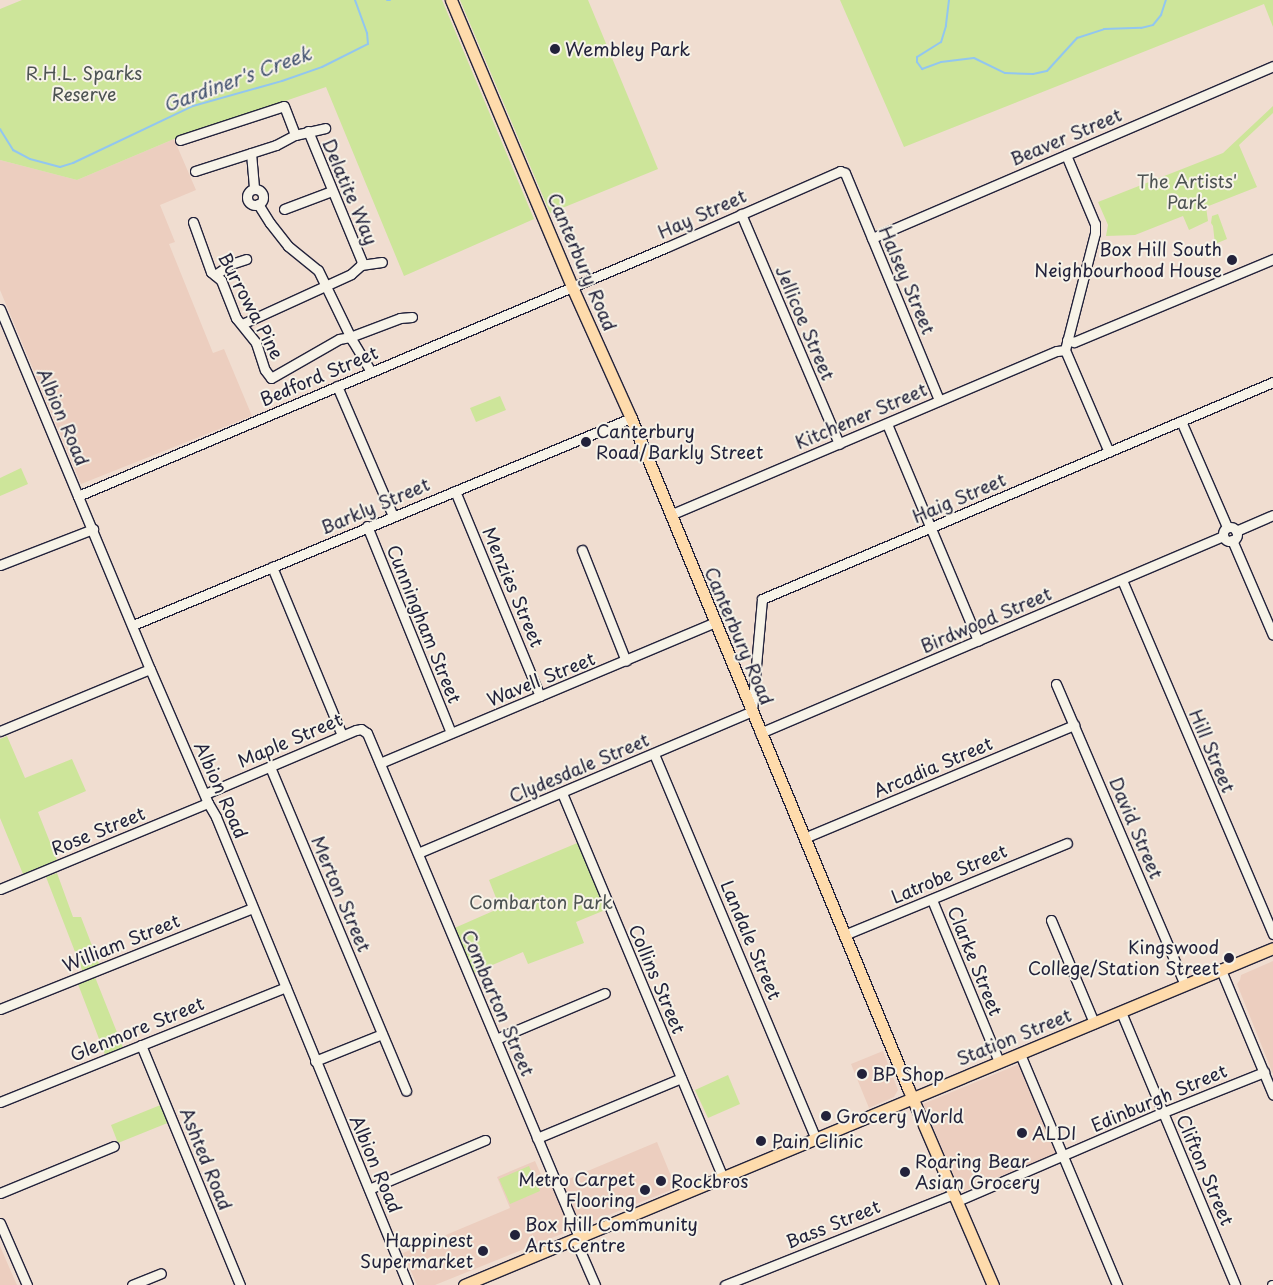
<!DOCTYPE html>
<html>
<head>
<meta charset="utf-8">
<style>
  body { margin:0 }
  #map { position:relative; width:1273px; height:1285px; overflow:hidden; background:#f0ddd0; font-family:"Playpen Sans",sans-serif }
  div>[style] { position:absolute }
  .built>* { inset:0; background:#eccebf }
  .green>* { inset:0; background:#cde59a }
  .stream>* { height:2px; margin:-1px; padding:0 1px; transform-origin:1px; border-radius:1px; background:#92c6ef }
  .roads { filter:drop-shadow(1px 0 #22223b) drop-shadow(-1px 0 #22223b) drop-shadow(0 1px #22223b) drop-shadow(0 -1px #22223b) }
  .minor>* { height:9px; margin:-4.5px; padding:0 4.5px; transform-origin:4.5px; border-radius:4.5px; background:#f7f3e8 }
  .minor>.ring { margin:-4.5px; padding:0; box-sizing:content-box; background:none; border:9px solid #f7f3e8; border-radius:50% }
  .major>* { height:11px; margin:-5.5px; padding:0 5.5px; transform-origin:5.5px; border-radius:5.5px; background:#fedbac }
  .dots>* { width:14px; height:14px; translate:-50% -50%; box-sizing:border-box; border:2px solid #f7f3e8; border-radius:50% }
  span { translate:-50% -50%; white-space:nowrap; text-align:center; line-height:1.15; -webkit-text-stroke:4px #f7f3e8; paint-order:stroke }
  .poi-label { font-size:18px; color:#22223b }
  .left { translate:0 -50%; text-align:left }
  .right { translate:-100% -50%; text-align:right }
  .park-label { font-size:18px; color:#4d5353 }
  .street-label { font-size:18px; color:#22223b }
  .water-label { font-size:19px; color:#445371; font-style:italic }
</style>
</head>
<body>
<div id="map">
  <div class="built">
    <div style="clip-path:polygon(174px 139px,196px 190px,160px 205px,175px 242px,169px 244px,213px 353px,224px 349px,252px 416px,81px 484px,0 290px,0 160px,77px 180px)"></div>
    <div style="clip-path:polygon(1273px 961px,1273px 1074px,1237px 984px,1240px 980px,1241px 975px)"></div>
    <div style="clip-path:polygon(883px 1051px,898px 1090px,894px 1097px,869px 1108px,851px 1064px)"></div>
    <div style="clip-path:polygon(1019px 1064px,1056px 1154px,961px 1192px,923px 1104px)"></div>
    <div style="clip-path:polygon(657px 1142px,676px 1188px,435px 1285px,417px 1285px,403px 1253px,510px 1208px,497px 1177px,535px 1161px,547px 1188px)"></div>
    <div style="clip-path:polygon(0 1246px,9px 1267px,17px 1285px,0 1285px)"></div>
  </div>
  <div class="green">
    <div style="clip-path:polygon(22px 0,442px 0,534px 219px,404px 276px,326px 87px,174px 139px,77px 180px,0 160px,0 9px)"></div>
    <div style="clip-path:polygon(460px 0,588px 0,658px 169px,550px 213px)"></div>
    <div style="clip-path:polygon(840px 0,1273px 0,1273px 27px,1264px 4px,904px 147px)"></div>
    <div style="clip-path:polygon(1273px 106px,1273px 113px,1239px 145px,1257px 187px,1206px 207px,1208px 221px,1189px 230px,1183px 216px,1135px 235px,1106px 236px,1108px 225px,1098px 202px,1223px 153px)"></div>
    <div style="clip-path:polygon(1218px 214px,1227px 239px,1215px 244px,1213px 226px,1211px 223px,1212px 216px)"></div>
    <div style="clip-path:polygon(500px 396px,506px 410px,476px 422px,470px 408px)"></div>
    <div style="clip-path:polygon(21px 468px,28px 484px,0 496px,0 478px)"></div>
    <div style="clip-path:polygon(7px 736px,25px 778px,72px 759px,86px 791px,38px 812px,57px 860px,23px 874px,0 818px,0 739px)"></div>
    <div style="clip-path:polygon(582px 841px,610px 908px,576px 922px,584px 943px,528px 964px,523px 952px,469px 975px,450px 930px,500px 908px,489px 880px)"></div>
    <div style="clip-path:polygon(57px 873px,73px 917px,81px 917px,101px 969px,93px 972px,124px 1050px,106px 1057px,76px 979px,84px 975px,46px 877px)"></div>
    <div style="clip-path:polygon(728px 1075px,740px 1104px,708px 1118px,695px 1090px)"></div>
    <div style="clip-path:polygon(163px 1104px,170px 1122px,118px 1143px,111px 1125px)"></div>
    <div style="clip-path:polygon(529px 1166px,540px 1191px,510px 1204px,499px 1179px)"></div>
  </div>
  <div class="stream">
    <div style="left:387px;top:0;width:3px"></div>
    <div style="left:949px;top:0;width:26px;rotate:97deg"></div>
    <div style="left:946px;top:26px;width:17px;rotate:107deg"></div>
    <div style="left:941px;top:42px;width:28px;rotate:148deg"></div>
    <div style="left:917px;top:57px;width:5px;rotate:90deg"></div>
    <div style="left:917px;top:62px;width:9px;rotate:54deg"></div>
    <div style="left:922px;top:69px;width:20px;rotate:-20deg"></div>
    <div style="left:941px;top:62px;width:33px;rotate:-7deg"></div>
    <div style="left:974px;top:58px;width:34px;rotate:26deg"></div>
    <div style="left:1005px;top:73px;width:28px;rotate:2deg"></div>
    <div style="left:1033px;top:74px;width:14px;rotate:-12deg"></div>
    <div style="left:1047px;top:71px;width:45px;rotate:-47.7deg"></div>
    <div style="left:1077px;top:38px;width:28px;rotate:-18deg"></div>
    <div style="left:1104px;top:29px;width:37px;rotate:-2deg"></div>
    <div style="left:1141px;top:28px;width:12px;rotate:-14deg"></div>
    <div style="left:1153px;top:25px;width:13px;rotate:-51deg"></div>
    <div style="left:1161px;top:15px;width:16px;rotate:-72deg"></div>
    <div style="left:0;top:129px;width:25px;rotate:58deg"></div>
    <div style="left:13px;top:150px;width:19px;rotate:28deg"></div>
    <div style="left:30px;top:159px;width:31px;rotate:15deg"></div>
    <div style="left:60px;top:167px;width:14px;rotate:-17deg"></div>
    <div style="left:73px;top:163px;width:133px;rotate:-25.4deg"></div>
    <div style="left:193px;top:106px;width:92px;rotate:-15.7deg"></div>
    <div style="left:282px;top:81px;width:42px;rotate:-19.3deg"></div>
    <div style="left:322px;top:67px;width:51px;rotate:-26.6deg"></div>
    <div style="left:368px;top:44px;width:11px;rotate:-95deg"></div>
    <div style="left:367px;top:33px;width:35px;rotate:-110deg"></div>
  </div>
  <div class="roads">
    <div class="minor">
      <div style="left:308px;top:131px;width:142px;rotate:67.6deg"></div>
      <div style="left:362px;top:262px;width:3px;rotate:108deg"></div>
      <div style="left:180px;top:140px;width:109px;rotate:-18.1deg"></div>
      <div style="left:284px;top:106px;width:31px;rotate:69deg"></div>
      <div style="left:251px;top:153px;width:36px;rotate:85deg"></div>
      <div style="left:1066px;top:155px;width:75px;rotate:67.2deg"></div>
      <div style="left:1095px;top:224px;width:9px;rotate:90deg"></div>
      <div style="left:1095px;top:233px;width:121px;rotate:104.4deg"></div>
      <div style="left:1065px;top:350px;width:111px;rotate:66.7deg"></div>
      <div style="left:195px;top:171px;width:85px;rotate:-17.8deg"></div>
      <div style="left:276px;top:145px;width:21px;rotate:-28deg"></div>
      <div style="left:295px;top:135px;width:31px;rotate:-13deg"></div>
      <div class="ring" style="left:247px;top:189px;width:7px;height:7px"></div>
      <div style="left:258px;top:204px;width:22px;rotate:58deg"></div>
      <div style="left:270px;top:223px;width:29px;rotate:52deg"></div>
      <div style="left:288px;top:246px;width:38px;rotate:39deg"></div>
      <div style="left:318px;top:270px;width:78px;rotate:64.1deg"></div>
      <div style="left:352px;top:340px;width:37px;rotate:59deg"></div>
      <div style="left:284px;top:209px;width:51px;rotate:-20.6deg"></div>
      <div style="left:741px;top:214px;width:250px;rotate:66.9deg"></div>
      <div style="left:193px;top:222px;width:53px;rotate:70.2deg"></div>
      <div style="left:211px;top:272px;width:13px;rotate:39deg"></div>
      <div style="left:221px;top:280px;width:41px;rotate:68.5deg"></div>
      <div style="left:236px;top:318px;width:32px;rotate:51deg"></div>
      <div style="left:256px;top:343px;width:28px;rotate:72deg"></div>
      <div style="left:265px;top:370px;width:10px;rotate:53deg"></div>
      <div style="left:271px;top:378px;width:78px;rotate:-29.8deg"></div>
      <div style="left:339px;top:339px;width:11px;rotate:-10deg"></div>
      <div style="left:350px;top:337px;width:53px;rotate:-20.8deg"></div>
      <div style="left:400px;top:318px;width:12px;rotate:-5deg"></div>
      <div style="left:872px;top:238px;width:436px;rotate:-23.2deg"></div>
      <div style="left:215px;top:275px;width:19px;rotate:-35deg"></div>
      <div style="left:231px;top:264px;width:16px;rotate:-18deg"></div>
      <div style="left:0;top:309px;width:390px;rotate:67.4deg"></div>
      <div style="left:150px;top:669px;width:146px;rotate:66.6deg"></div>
      <div style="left:208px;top:803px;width:16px;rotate:60deg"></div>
      <div style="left:216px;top:817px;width:506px;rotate:67.69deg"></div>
      <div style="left:242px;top:324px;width:120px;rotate:-24.6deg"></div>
      <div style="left:351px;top:274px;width:13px;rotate:-42deg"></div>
      <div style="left:361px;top:265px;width:21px;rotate:-8deg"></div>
      <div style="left:1067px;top:340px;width:7px;rotate:16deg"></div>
      <div style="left:1074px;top:342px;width:216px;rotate:-22.6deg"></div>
      <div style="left:337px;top:386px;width:142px;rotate:66.7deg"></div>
      <div style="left:1181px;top:421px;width:116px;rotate:66.5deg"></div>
      <div style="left:887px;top:424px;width:235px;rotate:67.2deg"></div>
      <div style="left:455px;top:491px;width:222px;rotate:67.5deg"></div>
      <div style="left:78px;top:496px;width:639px;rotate:-22.92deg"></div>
      <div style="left:667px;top:247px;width:189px;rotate:-23.7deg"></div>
      <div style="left:840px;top:171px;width:5px;rotate:22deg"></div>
      <div style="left:845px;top:173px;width:246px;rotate:67.5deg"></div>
      <div style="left:670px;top:515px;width:420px;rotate:-23deg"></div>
      <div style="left:1057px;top:351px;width:8px;rotate:-7deg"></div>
      <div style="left:367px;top:526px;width:223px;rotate:67.9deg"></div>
      <div class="ring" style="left:1223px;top:527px;width:5px;height:5px"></div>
      <div style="left:1236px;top:531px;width:40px;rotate:-23.4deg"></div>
      <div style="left:1232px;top:540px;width:103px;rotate:66.7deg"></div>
      <div style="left:582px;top:550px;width:119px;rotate:68.4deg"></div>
      <div style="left:0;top:565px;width:100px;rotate:-21.2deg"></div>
      <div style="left:272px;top:567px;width:182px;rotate:67.4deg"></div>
      <div style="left:1122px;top:580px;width:385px;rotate:66.9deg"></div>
      <div style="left:133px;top:625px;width:539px;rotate:-22.57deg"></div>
      <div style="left:1056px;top:684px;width:327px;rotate:66.8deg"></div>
      <div style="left:0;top:731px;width:162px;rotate:-22.5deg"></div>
      <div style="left:760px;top:733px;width:503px;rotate:-23.05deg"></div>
      <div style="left:654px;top:754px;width:418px;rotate:67.2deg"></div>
      <div style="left:380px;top:763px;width:361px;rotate:-22.8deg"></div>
      <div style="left:270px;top:767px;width:351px;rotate:67.2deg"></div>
      <div style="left:562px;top:793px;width:416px;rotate:67.3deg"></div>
      <div style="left:205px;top:794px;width:164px;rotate:-23deg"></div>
      <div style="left:356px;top:730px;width:5px;rotate:-11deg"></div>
      <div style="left:361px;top:729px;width:7px;rotate:34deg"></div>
      <div style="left:367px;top:733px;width:547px;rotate:67.19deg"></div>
      <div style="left:804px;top:838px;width:293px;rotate:-22.7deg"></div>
      <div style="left:418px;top:853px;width:363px;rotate:-23deg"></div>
      <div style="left:752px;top:711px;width:112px;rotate:-84.9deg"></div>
      <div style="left:762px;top:599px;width:555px;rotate:-23.01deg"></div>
      <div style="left:0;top:889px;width:225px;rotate:-22.5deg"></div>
      <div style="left:932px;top:900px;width:175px;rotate:67.5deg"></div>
      <div style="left:1051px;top:920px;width:112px;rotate:67.3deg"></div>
      <div style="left:844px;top:935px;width:241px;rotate:-22.4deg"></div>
      <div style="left:1221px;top:970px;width:135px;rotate:67.4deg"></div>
      <div style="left:0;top:1009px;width:272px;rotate:-21.8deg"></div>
      <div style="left:1121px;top:1012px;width:296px;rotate:67.3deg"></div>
      <div style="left:496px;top:1039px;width:118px;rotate:-22.9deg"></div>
      <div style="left:141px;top:1045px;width:260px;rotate:67.6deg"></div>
      <div style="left:1020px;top:1054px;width:251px;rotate:67.2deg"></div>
      <div style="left:315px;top:1061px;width:72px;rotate:-21.9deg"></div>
      <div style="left:0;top:1102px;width:308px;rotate:-21.9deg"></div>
      <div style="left:537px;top:1138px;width:156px;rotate:-22.6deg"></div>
      <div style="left:369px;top:1189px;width:126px;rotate:-22.9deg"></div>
      <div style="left:0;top:1193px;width:123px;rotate:-22.4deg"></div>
      <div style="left:957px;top:1201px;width:225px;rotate:-23.3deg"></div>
      <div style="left:1164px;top:1112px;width:108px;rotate:-21.8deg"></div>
      <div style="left:0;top:1223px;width:68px;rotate:66.5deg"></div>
      <div style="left:575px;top:1239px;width:50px;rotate:66.5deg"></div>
      <div style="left:132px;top:1285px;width:31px;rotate:-22deg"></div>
      <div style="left:725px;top:1285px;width:246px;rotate:-21.7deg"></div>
      <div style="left:1272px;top:1285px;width:1px"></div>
    </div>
    <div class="major">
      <div style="left:451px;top:0;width:311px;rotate:67.1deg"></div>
      <div style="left:572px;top:287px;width:144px;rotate:65.8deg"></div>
      <div style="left:631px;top:418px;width:725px;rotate:67.54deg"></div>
      <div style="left:908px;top:1088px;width:215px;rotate:66.7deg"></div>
      <div style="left:464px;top:1285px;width:876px;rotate:-22.61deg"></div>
    </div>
  </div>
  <div class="dots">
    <div style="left:555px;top:49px;background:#22223b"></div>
    <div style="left:1232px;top:260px;background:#22223b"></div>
    <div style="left:586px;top:442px;background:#22223b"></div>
    <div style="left:1229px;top:958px;background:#22223b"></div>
    <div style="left:862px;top:1074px;background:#22223b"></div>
    <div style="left:826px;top:1116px;background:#22223b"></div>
    <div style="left:1022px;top:1133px;background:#22223b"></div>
    <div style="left:761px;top:1141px;background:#22223b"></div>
    <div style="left:905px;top:1172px;background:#22223b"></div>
    <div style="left:661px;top:1181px;background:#22223b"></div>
    <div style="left:645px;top:1190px;background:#22223b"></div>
    <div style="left:515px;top:1235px;background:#22223b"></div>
    <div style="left:483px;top:1251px;background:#22223b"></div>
  </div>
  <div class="poi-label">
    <span class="left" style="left:565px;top:49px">Wembley Park</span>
    <span class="right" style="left:1222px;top:260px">Box Hill South<br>Neighbourhood House</span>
    <span class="left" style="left:596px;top:442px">Canterbury<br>Road/Barkly Street</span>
    <span class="right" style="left:1219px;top:958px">Kingswood<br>College/Station Street</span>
    <span class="left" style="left:872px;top:1074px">BP Shop</span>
    <span class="left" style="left:836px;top:1116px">Grocery World</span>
    <span class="left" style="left:1032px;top:1133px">ALDI</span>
    <span class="left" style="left:772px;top:1141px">Pain Clinic</span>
    <span class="left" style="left:915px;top:1172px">Roaring Bear<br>Asian Grocery</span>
    <span class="right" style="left:635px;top:1190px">Metro Carpet<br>Flooring</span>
    <span class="left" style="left:671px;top:1181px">Rockbros</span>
    <span class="left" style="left:525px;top:1235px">Box Hill Community<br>Arts Centre</span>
    <span class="right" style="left:473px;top:1251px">Happinest<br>Supermarket</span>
  </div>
  <div class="park-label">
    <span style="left:84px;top:84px">R.H.L. Sparks<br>Reserve</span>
    <span style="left:1187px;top:192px">The Artists'<br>Park</span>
    <span style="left:541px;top:902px">Combarton Park</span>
  </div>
  <div class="street-label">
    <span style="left:1066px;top:137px;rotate:-23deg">Beaver Street</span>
    <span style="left:350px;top:192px;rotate:67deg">Delatite Way</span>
    <span style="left:702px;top:214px;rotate:-24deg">Hay Street</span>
    <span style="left:582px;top:262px;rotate:67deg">Canterbury Road</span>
    <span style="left:907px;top:280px;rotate:67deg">Halsey Street</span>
    <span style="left:251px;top:306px;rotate:62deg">Burrowa Pine</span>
    <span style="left:805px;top:323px;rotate:67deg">Jellicoe Street</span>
    <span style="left:319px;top:376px;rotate:-23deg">Bedford Street</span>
    <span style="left:861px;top:416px;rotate:-23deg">Kitchener Street</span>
    <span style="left:63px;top:417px;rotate:67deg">Albion Road</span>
    <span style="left:959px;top:498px;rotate:-23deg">Haig Street</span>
    <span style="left:375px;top:506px;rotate:-23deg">Barkly Street</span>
    <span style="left:513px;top:587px;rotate:67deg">Menzies Street</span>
    <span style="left:986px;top:620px;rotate:-23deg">Birdwood Street</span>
    <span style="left:424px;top:624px;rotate:68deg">Cunningham Street</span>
    <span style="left:739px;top:636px;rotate:67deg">Canterbury Road</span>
    <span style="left:541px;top:679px;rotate:-22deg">Wavell Street</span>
    <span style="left:290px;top:740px;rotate:-23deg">Maple Street</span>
    <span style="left:1212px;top:751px;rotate:67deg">Hill Street</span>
    <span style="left:933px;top:767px;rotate:-23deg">Arcadia Street</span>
    <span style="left:579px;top:768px;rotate:-23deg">Clydesdale Street</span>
    <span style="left:221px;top:790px;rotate:66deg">Albion Road</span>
    <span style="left:1136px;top:828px;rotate:67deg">David Street</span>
    <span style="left:98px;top:831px;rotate:-22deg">Rose Street</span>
    <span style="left:949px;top:874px;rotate:-23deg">Latrobe Street</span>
    <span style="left:341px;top:894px;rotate:67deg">Merton Street</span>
    <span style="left:751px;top:940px;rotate:67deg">Landale Street</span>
    <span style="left:121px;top:943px;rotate:-22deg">William Street</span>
    <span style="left:975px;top:961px;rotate:68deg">Clarke Street</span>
    <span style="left:657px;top:979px;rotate:67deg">Collins Street</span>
    <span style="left:498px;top:1003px;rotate:67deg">Combarton Street</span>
    <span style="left:137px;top:1029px;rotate:-22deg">Glenmore Street</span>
    <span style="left:1014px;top:1037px;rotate:-22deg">Station Street</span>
    <span style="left:1159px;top:1098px;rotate:-23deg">Edinburgh Street</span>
    <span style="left:206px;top:1159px;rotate:68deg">Ashted Road</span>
    <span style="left:376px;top:1164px;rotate:67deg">Albion Road</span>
    <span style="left:1205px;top:1170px;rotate:67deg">Clifton Street</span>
    <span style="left:833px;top:1224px;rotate:-22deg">Bass Street</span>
  </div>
  <div class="water-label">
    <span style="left:237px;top:79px;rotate:-20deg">Gardiner's Creek</span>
  </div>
</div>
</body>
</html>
